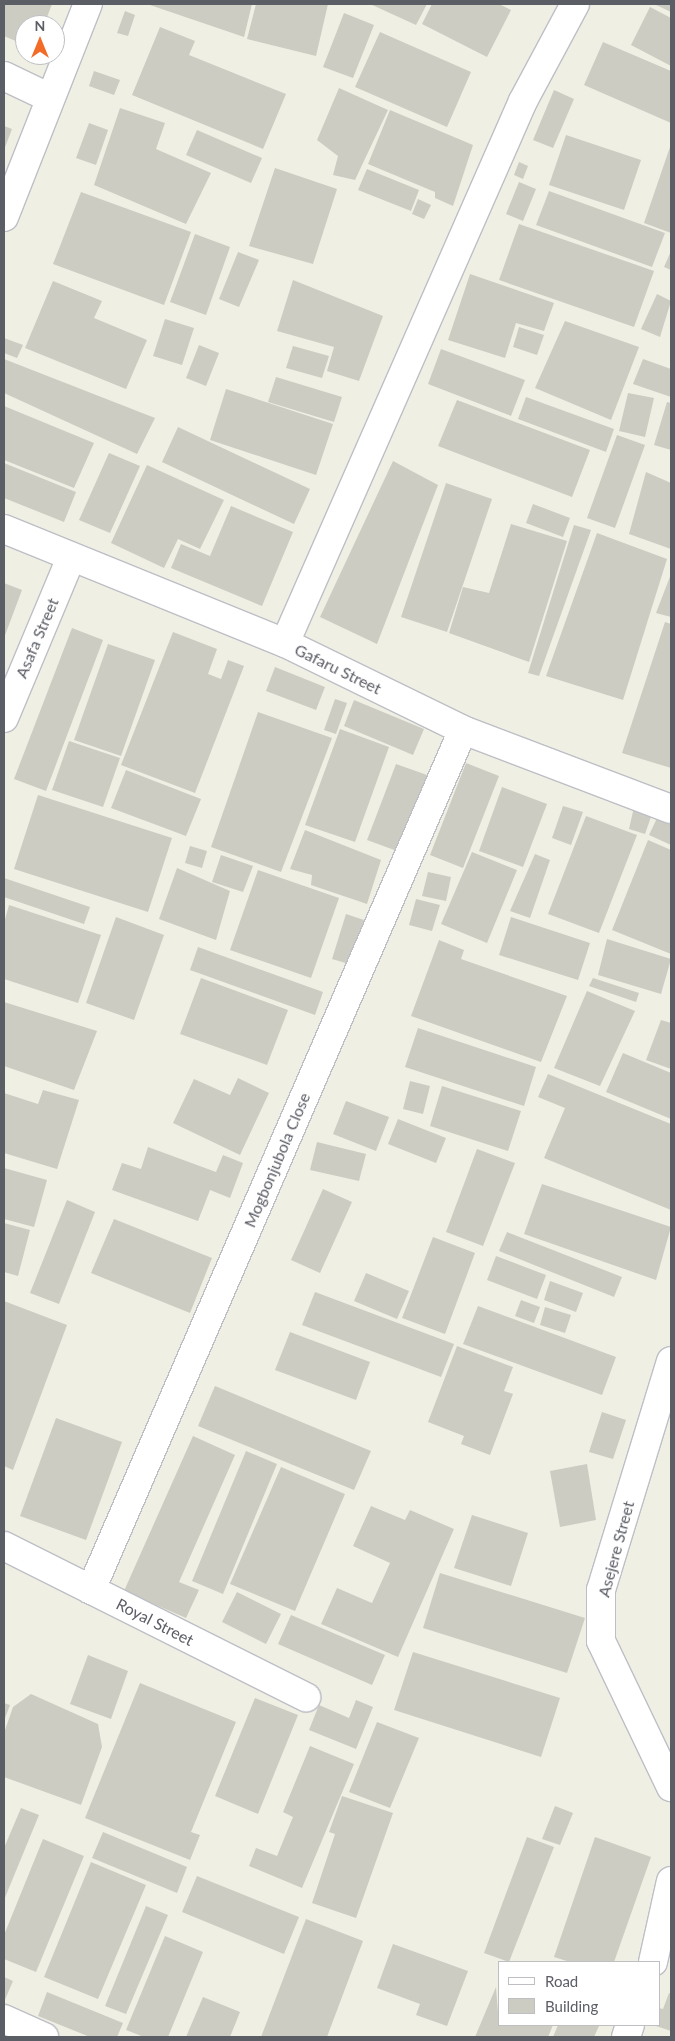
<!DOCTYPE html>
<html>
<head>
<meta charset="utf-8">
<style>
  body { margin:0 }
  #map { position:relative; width:675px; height:2041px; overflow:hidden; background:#efefe4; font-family:Lato,sans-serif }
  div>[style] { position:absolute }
  .building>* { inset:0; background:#cdccc3 }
  .roads { filter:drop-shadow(1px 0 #bebfc6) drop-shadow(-1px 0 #bebfc6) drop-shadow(0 1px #bebfc6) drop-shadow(0 -1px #bebfc6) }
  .street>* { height:28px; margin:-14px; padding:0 14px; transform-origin:14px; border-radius:14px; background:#fff }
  span { translate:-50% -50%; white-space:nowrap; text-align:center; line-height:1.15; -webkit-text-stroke:4px #fff; paint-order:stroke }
  .street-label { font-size:16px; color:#5c5e66 }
  .frame { position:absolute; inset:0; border:5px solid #5c5e66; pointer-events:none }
  .legend { position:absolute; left:498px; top:1961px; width:162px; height:65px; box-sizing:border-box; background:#fff; border:1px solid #bebfc2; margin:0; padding:6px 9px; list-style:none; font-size:15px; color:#5c5e66 }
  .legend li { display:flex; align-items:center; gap:10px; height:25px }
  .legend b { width:25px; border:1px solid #bebfc2 }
  .north { position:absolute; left:15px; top:15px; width:50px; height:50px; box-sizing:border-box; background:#fff; border:1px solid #bebfc2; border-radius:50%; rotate:0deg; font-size:14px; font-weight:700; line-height:20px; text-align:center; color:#5c5e66 }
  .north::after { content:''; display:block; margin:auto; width:18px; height:22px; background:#f26c28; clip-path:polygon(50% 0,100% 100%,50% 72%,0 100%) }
</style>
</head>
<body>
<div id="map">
  <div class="building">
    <div style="clip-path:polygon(4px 4px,52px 4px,44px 25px,25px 25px,25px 45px,4px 36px)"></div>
    <div style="clip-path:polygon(147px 4px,252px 4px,244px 37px)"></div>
    <div style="clip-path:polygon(256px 4px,328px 4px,316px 56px,247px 39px)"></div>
    <div style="clip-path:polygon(370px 4px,427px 4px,416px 25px)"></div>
    <div style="clip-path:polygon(432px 4px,499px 4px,511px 10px,487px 57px,422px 24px)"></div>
    <div style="clip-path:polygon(654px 4px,671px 4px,671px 12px)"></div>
    <div style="clip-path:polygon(650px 7px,671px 18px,671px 66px,631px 45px)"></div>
    <div style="clip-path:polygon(125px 11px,135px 15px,128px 36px,117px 33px)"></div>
    <div style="clip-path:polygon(344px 13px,374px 25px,353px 78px,323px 67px)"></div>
    <div style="clip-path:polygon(160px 27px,195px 41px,189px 55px,286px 94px,263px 149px,132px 95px)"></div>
    <div style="clip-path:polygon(380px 32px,471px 72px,447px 127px,355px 87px)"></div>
    <div style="clip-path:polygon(603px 42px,671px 71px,671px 123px,584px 85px)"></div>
    <div style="clip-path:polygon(94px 71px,120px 80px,114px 95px,89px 86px)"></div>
    <div style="clip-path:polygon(339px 88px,388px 110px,355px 180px,333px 175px,338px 156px,317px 140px)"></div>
    <div style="clip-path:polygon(554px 90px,574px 99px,553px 148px,533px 140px)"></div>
    <div style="clip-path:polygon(120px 108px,165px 123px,156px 149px,211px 173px,186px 224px,94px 185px)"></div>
    <div style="clip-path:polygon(390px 110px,473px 145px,453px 206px,435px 198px,435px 192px,368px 164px)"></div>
    <div style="clip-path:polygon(89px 123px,108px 130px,96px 165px,76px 158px)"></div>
    <div style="clip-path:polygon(4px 126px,12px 129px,4px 150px)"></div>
    <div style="clip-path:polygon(197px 130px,262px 158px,251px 183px,186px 155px)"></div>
    <div style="clip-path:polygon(566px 135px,641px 160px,624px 210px,549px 185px)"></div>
    <div style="clip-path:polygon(671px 144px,671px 233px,644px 223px)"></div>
    <div style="clip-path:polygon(519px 162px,528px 166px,523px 179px,514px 175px)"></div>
    <div style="clip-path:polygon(275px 168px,337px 189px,313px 264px,249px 246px)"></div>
    <div style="clip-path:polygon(367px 169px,419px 190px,411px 211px,358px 190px)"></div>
    <div style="clip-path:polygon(519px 182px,536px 189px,523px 221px,506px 214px)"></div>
    <div style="clip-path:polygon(549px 191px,665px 233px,652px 267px,536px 225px)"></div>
    <div style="clip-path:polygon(81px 192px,191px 232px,164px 305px,53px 264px)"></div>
    <div style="clip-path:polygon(418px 199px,431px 205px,424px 219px,412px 214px)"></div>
    <div style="clip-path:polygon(519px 224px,654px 271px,634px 327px,499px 280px)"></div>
    <div style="clip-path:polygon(195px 234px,230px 247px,206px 315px,170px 302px)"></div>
    <div style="clip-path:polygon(671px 251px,671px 270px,664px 267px)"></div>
    <div style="clip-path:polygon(238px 252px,259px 260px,239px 307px,219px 299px)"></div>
    <div style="clip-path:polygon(470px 274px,554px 303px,544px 331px,516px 323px,505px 358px,448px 340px)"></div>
    <div style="clip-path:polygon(293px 280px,383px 316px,359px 381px,327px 371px,334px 347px,277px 331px)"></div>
    <div style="clip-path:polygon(53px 281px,102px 301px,94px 318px,147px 340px,126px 389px,25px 348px)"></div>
    <div style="clip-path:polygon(657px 294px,671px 301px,660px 337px,641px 329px)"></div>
    <div style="clip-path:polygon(165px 319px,194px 328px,182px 365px,153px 356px)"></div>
    <div style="clip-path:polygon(565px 321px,639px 347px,611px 420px,535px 388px)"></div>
    <div style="clip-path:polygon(519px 327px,544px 335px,537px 355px,513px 347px)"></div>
    <div style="clip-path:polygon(4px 338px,23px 345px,17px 358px,4px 353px)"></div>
    <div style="clip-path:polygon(199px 345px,219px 353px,206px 386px,186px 378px)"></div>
    <div style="clip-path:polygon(293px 346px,329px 356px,322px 378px,286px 368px)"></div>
    <div style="clip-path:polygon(441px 349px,525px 380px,511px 416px,428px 384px)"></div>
    <div style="clip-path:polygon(4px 359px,155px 418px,137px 454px,4px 393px)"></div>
    <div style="clip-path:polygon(643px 359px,671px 369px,671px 397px,633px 384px)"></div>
    <div style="clip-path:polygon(276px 377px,342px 397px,334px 422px,268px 402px)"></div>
    <div style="clip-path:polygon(226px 389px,333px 424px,316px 475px,210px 440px)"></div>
    <div style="clip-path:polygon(628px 393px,654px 398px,645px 437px,619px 431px)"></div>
    <div style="clip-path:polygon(526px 397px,614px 429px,606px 452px,518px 419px)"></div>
    <div style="clip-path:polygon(457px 400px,590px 450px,572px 497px,438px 446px)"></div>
    <div style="clip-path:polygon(667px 402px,671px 403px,671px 450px,654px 445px)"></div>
    <div style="clip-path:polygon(4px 406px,94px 443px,74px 488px,4px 460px)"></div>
    <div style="clip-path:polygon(178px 427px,310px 489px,294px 524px,162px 462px)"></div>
    <div style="clip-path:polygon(617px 435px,645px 445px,615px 528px,587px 518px)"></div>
    <div style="clip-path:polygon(109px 453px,140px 466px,110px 533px,79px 520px)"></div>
    <div style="clip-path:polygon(393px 461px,438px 485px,377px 644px,320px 617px)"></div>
    <div style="clip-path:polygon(4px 463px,76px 492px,64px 522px,4px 498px)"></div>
    <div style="clip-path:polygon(147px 465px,224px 500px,200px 549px,178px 539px,164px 568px,111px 543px)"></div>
    <div style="clip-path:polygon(646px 472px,671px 483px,671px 549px,629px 534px)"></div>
    <div style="clip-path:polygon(446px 483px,492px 499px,447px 632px,401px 617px)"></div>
    <div style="clip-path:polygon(533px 504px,570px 518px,563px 537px,526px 523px)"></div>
    <div style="clip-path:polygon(231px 506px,293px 532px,262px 606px,171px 568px,181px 544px,210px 556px)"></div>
    <div style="clip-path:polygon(511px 524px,567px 541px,529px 662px,449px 633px,463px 587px,489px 593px)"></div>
    <div style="clip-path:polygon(574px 525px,591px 530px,539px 676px,528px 673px)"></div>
    <div style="clip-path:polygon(597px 533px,667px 559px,623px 700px,546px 676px)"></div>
    <div style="clip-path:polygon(671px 574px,671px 617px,656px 613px)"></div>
    <div style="clip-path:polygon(4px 583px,22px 590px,4px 638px)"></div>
    <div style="clip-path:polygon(665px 622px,671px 624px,671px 768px,622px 753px)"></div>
    <div style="clip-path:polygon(72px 628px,103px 640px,46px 791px,14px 779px)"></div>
    <div style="clip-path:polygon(173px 632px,217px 649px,208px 674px,221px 679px,228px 660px,244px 666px,195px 793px,121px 765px)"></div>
    <div style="clip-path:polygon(108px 644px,155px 660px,121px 756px,74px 740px)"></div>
    <div style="clip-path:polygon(275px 667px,325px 687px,316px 710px,266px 691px)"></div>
    <div style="clip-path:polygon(335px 699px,347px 703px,336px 734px,324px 730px)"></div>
    <div style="clip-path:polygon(354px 700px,424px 729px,413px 755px,344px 726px)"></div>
    <div style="clip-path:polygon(258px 712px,332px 738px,281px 872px,211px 847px)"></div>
    <div style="clip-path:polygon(340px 729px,389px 747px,355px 842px,305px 825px)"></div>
    <div style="clip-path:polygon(69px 741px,120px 758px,103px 807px,52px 790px)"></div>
    <div style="clip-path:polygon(466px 763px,499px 776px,463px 868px,430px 855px)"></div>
    <div style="clip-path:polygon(396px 764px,427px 775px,397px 851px,367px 840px)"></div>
    <div style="clip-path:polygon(126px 770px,201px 799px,186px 836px,111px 808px)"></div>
    <div style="clip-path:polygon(502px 787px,547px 804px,523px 867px,479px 851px)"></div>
    <div style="clip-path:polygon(38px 795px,172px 838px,148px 912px,14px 869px)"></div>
    <div style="clip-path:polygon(563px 806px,583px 812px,571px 845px,552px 838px)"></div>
    <div style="clip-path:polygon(634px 807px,652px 814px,645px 834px,629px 829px)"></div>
    <div style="clip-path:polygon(659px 814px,671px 820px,671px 845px,649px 835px)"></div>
    <div style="clip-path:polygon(586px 816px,637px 835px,599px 933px,548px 914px)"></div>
    <div style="clip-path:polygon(305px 830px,381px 860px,367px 904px,311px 885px,312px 875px,290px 869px)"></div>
    <div style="clip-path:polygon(648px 840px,671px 850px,671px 954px,612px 930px)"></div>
    <div style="clip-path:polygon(190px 846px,207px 851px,202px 868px,185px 863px)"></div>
    <div style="clip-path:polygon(472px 852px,517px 870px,487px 943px,441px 924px)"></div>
    <div style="clip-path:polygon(535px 854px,550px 860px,530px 918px,510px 911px)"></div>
    <div style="clip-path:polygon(221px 855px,253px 866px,243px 892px,212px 882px)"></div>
    <div style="clip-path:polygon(177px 868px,230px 891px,216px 940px,159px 919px)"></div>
    <div style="clip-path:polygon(258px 870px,339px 898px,311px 978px,230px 950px)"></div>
    <div style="clip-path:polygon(428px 872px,451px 877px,446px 901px,422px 896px)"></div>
    <div style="clip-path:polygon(4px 878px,90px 907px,84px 924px,4px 897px)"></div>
    <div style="clip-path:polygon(416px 899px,440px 905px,432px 931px,409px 925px)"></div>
    <div style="clip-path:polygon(9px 905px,101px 935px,78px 1003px,4px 979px,4px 923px)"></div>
    <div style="clip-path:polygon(346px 914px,364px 920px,349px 964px,332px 959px)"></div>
    <div style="clip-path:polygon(116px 917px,164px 935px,134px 1020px,86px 1003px)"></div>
    <div style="clip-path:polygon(511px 917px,590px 943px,578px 980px,499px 955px)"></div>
    <div style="clip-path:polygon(607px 939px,671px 959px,661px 994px,598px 975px)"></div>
    <div style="clip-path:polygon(439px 940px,464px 950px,461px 959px,567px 996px,541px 1062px,411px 1016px)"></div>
    <div style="clip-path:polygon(198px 947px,323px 992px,315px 1015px,190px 970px)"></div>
    <div style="clip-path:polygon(201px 978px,288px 1010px,267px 1065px,180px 1034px)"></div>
    <div style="clip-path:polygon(593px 978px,639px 993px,636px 1002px,589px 986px)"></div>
    <div style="clip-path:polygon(587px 991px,635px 1011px,600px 1086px,554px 1068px)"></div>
    <div style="clip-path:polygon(4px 1002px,97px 1031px,74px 1090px,4px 1066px)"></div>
    <div style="clip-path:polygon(661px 1020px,671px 1023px,671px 1069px,646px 1060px)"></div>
    <div style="clip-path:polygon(418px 1028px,536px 1067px,524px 1106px,405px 1067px)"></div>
    <div style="clip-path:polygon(623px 1053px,671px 1073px,671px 1119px,606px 1092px)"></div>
    <div style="clip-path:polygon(548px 1074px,671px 1124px,671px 1210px,544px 1158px,565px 1108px,538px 1097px)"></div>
    <div style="clip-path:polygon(238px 1078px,269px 1093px,240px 1155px,173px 1123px,194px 1079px,230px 1095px)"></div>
    <div style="clip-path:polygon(410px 1081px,430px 1086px,423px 1114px,403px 1109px)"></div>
    <div style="clip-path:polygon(442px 1086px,521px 1111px,508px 1151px,430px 1126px)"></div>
    <div style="clip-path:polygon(43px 1090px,79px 1100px,57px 1169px,4px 1153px,4px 1093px,38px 1104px)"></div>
    <div style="clip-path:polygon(346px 1101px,389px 1117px,376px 1151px,333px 1134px)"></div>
    <div style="clip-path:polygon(398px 1119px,446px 1138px,436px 1163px,388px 1144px)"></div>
    <div style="clip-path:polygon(317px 1142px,366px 1154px,359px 1181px,310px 1170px)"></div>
    <div style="clip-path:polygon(148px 1147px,216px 1172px,223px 1155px,243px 1163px,230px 1198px,210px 1190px,198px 1221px,112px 1190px,122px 1163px,141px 1169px)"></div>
    <div style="clip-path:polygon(477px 1149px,515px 1163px,483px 1246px,446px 1232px)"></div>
    <div style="clip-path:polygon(4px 1168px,47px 1180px,34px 1227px,4px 1219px)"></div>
    <div style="clip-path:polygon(542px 1184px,671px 1227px,656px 1280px,524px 1234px)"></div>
    <div style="clip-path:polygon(323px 1189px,352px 1202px,320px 1273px,291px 1260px)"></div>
    <div style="clip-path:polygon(67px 1200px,95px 1212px,59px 1304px,30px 1293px)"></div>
    <div style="clip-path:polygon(114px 1219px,212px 1258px,190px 1313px,91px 1273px)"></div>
    <div style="clip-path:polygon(4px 1223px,30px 1230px,18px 1276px,4px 1272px)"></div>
    <div style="clip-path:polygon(507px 1232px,622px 1277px,614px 1297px,499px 1251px)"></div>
    <div style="clip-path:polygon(433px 1237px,475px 1253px,445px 1334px,402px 1318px)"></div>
    <div style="clip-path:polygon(496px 1256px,546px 1275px,537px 1299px,487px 1280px)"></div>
    <div style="clip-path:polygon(366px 1273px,409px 1291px,397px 1319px,354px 1301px)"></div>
    <div style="clip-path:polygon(550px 1281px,583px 1293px,576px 1312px,544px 1300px)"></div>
    <div style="clip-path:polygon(315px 1292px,454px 1344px,441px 1377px,302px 1325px)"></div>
    <div style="clip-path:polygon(521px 1300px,540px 1307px,534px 1323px,515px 1316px)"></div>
    <div style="clip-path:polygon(4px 1301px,67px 1325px,13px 1470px,4px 1466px)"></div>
    <div style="clip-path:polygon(478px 1306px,616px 1357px,602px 1395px,463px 1344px)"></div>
    <div style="clip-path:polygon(545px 1307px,571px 1315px,565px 1333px,540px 1325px)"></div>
    <div style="clip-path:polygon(290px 1332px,370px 1362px,356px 1400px,275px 1370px)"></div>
    <div style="clip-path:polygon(457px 1346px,513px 1367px,504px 1391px,513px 1394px,490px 1455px,461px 1444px,464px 1436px,428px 1422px)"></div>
    <div style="clip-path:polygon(215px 1386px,371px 1451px,354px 1490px,198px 1426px)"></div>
    <div style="clip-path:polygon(602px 1412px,626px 1420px,613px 1459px,589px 1452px)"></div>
    <div style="clip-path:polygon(56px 1418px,122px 1442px,86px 1540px,20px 1516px)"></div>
    <div style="clip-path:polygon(193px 1436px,235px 1455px,179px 1582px,199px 1590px,186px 1618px,124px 1591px)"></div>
    <div style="clip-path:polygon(246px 1451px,277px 1464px,223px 1594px,192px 1581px)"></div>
    <div style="clip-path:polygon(587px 1464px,596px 1520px,560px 1527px,550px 1471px)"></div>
    <div style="clip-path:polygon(281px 1467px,345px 1494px,295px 1611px,230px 1584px)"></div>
    <div style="clip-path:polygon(371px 1506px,405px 1520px,410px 1510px,454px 1529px,398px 1657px,321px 1624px,337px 1588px,372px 1603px,390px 1563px,353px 1546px)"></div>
    <div style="clip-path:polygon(472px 1515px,528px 1533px,511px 1586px,454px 1568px)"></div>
    <div style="clip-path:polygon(440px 1573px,585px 1618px,567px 1673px,423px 1628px)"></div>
    <div style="clip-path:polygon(237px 1592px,281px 1614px,266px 1644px,222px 1622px)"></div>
    <div style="clip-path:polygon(291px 1615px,385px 1655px,372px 1685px,278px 1644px)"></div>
    <div style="clip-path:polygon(413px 1652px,560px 1698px,541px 1757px,394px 1710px)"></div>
    <div style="clip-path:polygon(88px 1655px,128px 1671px,111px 1719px,70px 1704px)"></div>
    <div style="clip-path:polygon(140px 1683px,236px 1722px,191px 1832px,200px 1835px,190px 1860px,85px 1818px)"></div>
    <div style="clip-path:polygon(31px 1694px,98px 1724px,102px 1747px,81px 1805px,4px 1777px,4px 1733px,13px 1707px)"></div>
    <div style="clip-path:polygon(255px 1698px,298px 1715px,258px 1814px,215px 1796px)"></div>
    <div style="clip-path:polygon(356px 1700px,373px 1707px,356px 1749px,309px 1730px,319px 1705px,349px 1718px)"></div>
    <div style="clip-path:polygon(4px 1703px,10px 1705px,4px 1721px)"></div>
    <div style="clip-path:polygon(377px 1722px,419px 1738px,390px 1808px,349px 1792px)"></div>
    <div style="clip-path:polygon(310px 1746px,354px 1764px,302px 1888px,249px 1866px,256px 1848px,277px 1856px,293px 1817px,283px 1812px)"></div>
    <div style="clip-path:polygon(342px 1796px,393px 1813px,356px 1918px,312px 1903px,335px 1834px,329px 1832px)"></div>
    <div style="clip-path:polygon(555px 1806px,573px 1813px,560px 1845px,542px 1839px)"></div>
    <div style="clip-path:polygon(21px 1808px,39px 1815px,4px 1900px,4px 1848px)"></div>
    <div style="clip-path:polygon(103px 1832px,187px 1867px,177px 1893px,92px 1858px)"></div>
    <div style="clip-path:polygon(527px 1837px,554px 1847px,509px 1962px,484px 1953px)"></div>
    <div style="clip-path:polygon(595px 1837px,651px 1857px,614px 1962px,570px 1962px,554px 1957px)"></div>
    <div style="clip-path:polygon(43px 1839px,84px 1856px,36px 1972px,4px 1959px,4px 1935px)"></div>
    <div style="clip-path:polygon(91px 1862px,146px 1885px,98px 1999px,44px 1977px)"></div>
    <div style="clip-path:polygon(197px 1876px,299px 1917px,284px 1954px,182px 1912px)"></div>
    <div style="clip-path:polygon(146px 1906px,168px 1915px,126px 2014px,105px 2006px)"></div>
    <div style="clip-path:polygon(306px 1919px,363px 1941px,327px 2037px,261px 2037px)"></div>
    <div style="clip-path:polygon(165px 1936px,203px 1952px,168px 2037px,144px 2037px,126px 2030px)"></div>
    <div style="clip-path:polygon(393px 1944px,468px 1971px,447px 2026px,416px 2015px,420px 2004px,377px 1988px)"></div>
    <div style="clip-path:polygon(4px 1977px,13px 1981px,4px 2002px)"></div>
    <div style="clip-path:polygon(496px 1987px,499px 2025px,553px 2025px,548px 2037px,475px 2037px)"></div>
    <div style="clip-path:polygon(47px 1992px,123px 2023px,117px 2037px,90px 2037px,38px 2016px)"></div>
    <div style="clip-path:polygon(669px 1993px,671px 1994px,671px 2031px,653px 2025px,659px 2025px,659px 2008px,663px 2009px)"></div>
    <div style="clip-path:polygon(203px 1997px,240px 2012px,230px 2037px,186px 2037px)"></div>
    <div style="clip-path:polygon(558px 2025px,597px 2025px,599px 2026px,594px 2037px,553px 2037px)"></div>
  </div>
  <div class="roads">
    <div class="street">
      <div style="left:4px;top:76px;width:49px;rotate:25.5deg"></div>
      <div style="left:4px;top:217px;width:229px;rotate:-68.5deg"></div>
      <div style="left:4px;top:529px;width:303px;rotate:22.1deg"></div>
      <div style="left:285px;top:643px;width:198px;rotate:26deg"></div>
      <div style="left:463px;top:730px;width:222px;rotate:20.8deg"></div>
      <div style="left:285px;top:643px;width:592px;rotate:-66.29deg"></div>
      <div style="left:523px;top:101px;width:110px;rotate:-61.8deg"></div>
      <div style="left:4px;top:718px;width:173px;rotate:-67.3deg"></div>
      <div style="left:671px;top:1361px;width:239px;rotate:107deg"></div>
      <div style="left:601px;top:1590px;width:51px;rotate:90deg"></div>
      <div style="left:601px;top:1641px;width:162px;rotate:64.4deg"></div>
      <div style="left:4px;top:1546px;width:338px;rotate:26.6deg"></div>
      <div style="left:91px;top:1590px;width:937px;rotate:-66.61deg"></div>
      <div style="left:653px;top:1962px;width:83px;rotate:-77.5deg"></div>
      <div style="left:4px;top:2019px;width:44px;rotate:24.2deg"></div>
      <div style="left:626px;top:2037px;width:13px;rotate:-72deg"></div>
    </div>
  </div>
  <div class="street-label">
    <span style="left:37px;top:638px;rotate:-67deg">Asafa Street</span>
    <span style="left:338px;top:669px;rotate:26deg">Gafaru Street</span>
    <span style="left:277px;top:1160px;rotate:-67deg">Mogbonjubola Close</span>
    <span style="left:616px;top:1549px;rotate:-75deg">Asejere Street</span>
    <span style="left:155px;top:1622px;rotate:27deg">Royal Street</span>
  </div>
  <div class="frame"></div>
  <ul class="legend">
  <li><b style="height:6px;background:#fff"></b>Road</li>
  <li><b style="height:14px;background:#cdccc3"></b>Building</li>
  </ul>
  <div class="north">N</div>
</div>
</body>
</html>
